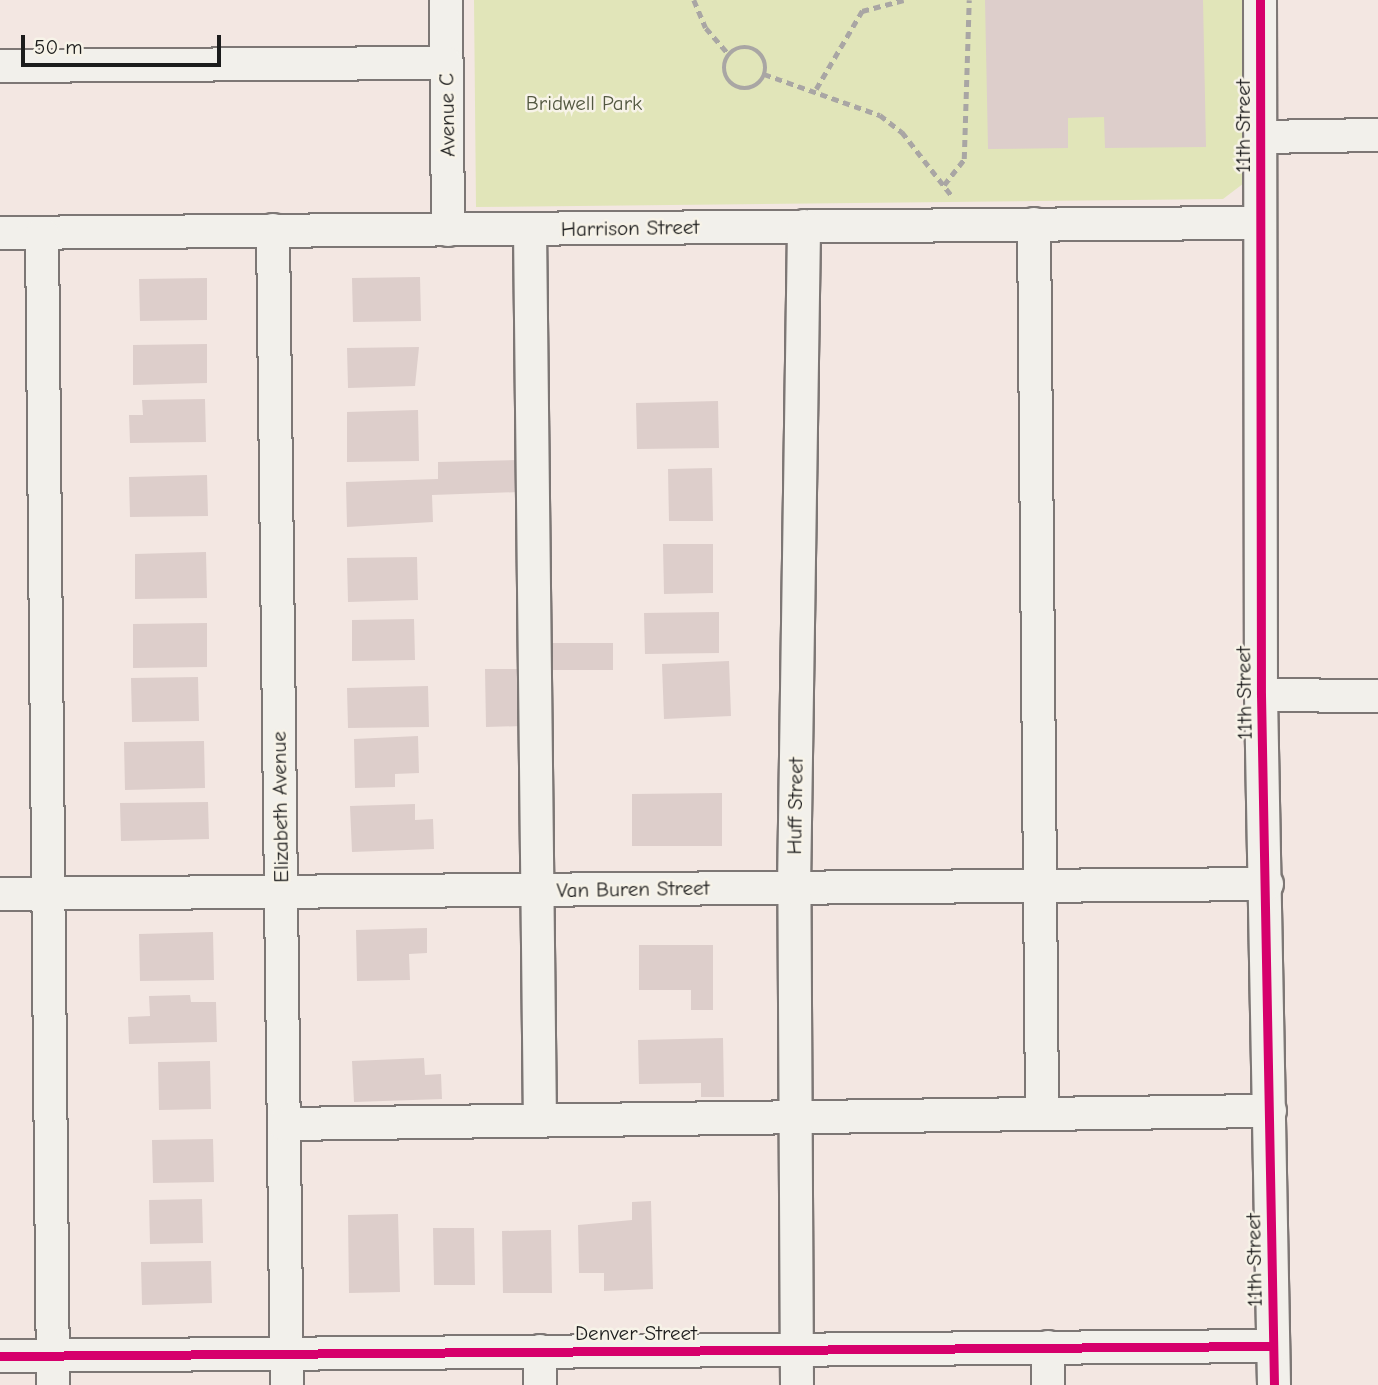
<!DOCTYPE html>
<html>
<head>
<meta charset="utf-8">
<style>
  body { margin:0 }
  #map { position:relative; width:1378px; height:1385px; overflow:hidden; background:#f3e7e2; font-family:"Comic Neue",sans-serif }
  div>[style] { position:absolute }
  .green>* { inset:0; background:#e1e5b9 }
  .building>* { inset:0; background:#ddcecb }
  .path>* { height:4.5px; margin-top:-2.25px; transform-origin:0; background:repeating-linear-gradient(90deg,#a9a6a4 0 7px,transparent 0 12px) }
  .path>.ring { margin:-2.25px; padding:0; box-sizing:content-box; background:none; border:4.5px solid #a9a6a4; border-radius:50% }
  .roads { filter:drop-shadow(2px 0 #7d7775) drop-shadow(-2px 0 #7d7775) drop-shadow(0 2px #7d7775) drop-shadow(0 -2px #7d7775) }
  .minor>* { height:32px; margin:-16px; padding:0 16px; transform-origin:16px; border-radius:16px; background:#f2f0eb }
  .cycleway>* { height:9px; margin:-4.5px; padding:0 4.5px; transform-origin:4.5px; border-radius:4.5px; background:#d6006c }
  span { translate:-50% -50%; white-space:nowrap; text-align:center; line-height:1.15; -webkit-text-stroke:5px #f7f3e8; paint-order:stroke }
  .park-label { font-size:21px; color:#535841 }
  .street-label { font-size:21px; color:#1c1c1c }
  .scale { position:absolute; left:21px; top:35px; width:200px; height:32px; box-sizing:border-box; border:4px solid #1c1c1c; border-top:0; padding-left:9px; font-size:21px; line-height:24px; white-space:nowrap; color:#1c1c1c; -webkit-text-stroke:5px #f7f3e8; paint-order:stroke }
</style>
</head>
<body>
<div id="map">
  <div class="green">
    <div style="clip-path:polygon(474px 0,1246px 0,1248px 180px,1223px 199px,476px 207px)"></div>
  </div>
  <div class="building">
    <div style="clip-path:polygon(985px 0,1203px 0,1206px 147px,1105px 148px,1104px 117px,1068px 118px,1068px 148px,988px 149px)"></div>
    <div style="clip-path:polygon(420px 277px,421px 321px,353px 322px,352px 278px)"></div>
    <div style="clip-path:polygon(207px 278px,207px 320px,140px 321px,139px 279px)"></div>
    <div style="clip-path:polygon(207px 344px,207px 383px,133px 385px,133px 345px)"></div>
    <div style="clip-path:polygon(419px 347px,415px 386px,348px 388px,347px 348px)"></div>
    <div style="clip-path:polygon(205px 399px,206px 442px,130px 443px,129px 415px,143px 415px,142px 400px)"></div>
    <div style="clip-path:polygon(718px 401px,719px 448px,637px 449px,636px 403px)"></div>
    <div style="clip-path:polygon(418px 410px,419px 461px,347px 462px,347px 412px)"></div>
    <div style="clip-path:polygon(518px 460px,519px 492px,432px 495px,433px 522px,347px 527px,346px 482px,438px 479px,438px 462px)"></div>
    <div style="clip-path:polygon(712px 468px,713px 521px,669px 521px,668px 469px)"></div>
    <div style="clip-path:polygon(207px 475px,208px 516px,130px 517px,129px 477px)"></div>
    <div style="clip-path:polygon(663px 544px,713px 544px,713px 593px,664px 594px)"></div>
    <div style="clip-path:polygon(206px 552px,207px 598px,135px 599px,135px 554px)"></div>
    <div style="clip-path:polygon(417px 557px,418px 600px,348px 602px,347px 558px)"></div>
    <div style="clip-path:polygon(719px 612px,719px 653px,645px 654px,644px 613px)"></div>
    <div style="clip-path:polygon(414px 619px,415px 660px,352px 661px,352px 620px)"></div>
    <div style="clip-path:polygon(207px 623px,207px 667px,133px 668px,133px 624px)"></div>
    <div style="clip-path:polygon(547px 643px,613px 643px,613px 670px,548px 670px)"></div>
    <div style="clip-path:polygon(729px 661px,731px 716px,664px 719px,662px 664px)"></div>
    <div style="clip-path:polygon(485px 669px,521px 669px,522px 726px,486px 727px)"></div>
    <div style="clip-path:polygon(198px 677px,199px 721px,132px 722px,131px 678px)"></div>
    <div style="clip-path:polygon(428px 686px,429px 727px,348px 728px,347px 688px)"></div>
    <div style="clip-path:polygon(418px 736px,419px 773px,395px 774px,395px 787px,355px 788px,354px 739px)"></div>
    <div style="clip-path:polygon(204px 741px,205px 788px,125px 790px,124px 742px)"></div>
    <div style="clip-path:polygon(722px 793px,722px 846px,632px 846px,632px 794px)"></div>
    <div style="clip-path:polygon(208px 802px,209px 839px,121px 841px,120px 803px)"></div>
    <div style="clip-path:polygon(415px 804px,415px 820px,433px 819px,434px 849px,352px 852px,350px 806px)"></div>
    <div style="clip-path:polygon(427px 928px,427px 953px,409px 954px,410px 980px,357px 981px,356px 930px)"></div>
    <div style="clip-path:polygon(213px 932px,214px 980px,140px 981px,139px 934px)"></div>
    <div style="clip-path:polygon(639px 945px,713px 945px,713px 1010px,691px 1010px,691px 990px,639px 990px)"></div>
    <div style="clip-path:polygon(190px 995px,191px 1002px,216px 1002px,217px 1042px,129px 1044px,128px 1017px,150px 1016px,149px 996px)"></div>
    <div style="clip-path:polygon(723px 1038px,724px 1097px,701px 1097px,701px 1083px,639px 1084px,638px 1040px)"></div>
    <div style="clip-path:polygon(424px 1058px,425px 1075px,441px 1074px,442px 1099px,354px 1102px,352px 1061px)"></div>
    <div style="clip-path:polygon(210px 1061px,211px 1109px,159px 1110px,158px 1062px)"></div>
    <div style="clip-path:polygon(213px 1139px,214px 1182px,153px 1183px,152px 1140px)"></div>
    <div style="clip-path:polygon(202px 1199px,203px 1243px,150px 1244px,149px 1200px)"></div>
    <div style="clip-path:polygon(651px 1201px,653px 1289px,604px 1291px,604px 1273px,579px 1273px,578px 1225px,632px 1220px,632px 1202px)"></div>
    <div style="clip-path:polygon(398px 1214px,400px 1292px,349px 1293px,348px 1215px)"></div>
    <div style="clip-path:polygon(433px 1228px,474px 1228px,475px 1285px,434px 1285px)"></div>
    <div style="clip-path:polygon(551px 1230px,552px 1293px,503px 1293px,502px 1231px)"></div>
    <div style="clip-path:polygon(211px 1261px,212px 1303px,142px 1305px,141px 1262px)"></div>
  </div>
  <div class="path">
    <div style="left:694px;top:0;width:30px;rotate:67deg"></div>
    <div style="left:706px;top:28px;width:35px;rotate:49deg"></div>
    <div class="ring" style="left:724px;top:47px;width:37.5px;height:37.5px"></div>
    <div style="left:764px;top:74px;width:123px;rotate:19.5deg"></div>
    <div style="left:880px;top:115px;width:28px;rotate:38deg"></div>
    <div style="left:902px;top:132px;width:81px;rotate:52deg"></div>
    <div style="left:816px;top:89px;width:91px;rotate:-59.5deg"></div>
    <div style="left:862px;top:11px;width:43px;rotate:-14.7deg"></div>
    <div style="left:944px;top:185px;width:33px;rotate:-52deg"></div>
    <div style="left:964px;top:159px;width:159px;rotate:-88.2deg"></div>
  </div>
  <div class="roads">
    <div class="minor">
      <div style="left:446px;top:0;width:230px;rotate:89.5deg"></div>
      <div style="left:1260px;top:0;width:695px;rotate:89.92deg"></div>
      <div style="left:1261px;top:695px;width:690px;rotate:88.92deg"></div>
      <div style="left:0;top:66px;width:446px;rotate:-0.4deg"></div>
      <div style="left:1261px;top:137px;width:117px;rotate:-1deg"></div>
      <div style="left:1034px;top:224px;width:890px;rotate:89.48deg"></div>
      <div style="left:530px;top:229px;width:892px;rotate:89.36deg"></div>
      <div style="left:273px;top:230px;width:1155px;rotate:89.31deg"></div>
      <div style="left:0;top:233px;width:1259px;rotate:-0.46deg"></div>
      <div style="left:42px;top:233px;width:1152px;rotate:89.45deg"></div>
      <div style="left:1261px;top:695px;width:117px;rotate:0.5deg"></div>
      <div style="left:0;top:894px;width:1267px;rotate:-0.45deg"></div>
      <div style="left:284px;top:1124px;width:986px;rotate:-0.76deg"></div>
      <div style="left:1048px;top:1347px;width:38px;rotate:90deg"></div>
      <div style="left:540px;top:1351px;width:34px;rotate:90deg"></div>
      <div style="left:0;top:1356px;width:1273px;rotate:-0.45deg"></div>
      <div style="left:797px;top:1385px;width:497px;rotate:-90.3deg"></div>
      <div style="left:794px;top:888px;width:662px;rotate:-89.13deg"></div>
    </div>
  </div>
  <div class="cycleway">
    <div style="left:1260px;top:0;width:695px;rotate:89.92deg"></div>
    <div style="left:1261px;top:695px;width:690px;rotate:88.92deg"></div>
    <div style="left:0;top:1356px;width:1273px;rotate:-0.45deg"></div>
  </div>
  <div class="park-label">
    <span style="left:584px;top:103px">Bridwell Park</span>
  </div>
  <div class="street-label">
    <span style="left:447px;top:115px;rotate:-91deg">Avenue C</span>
    <span style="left:1243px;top:126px;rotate:-90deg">11th Street</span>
    <span style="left:630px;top:228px;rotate:-1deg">Harrison Street</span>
    <span style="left:1244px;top:693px;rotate:-91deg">11th Street</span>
    <span style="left:795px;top:806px;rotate:-89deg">Huff Street</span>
    <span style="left:280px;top:807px;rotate:-91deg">Elizabeth Avenue</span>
    <span style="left:633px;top:889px;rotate:-1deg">Van Buren Street</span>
    <span style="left:1254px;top:1260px;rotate:-91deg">11th Street</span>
    <span style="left:636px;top:1333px">Denver Street</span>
  </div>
  <div class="scale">50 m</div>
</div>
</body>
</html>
